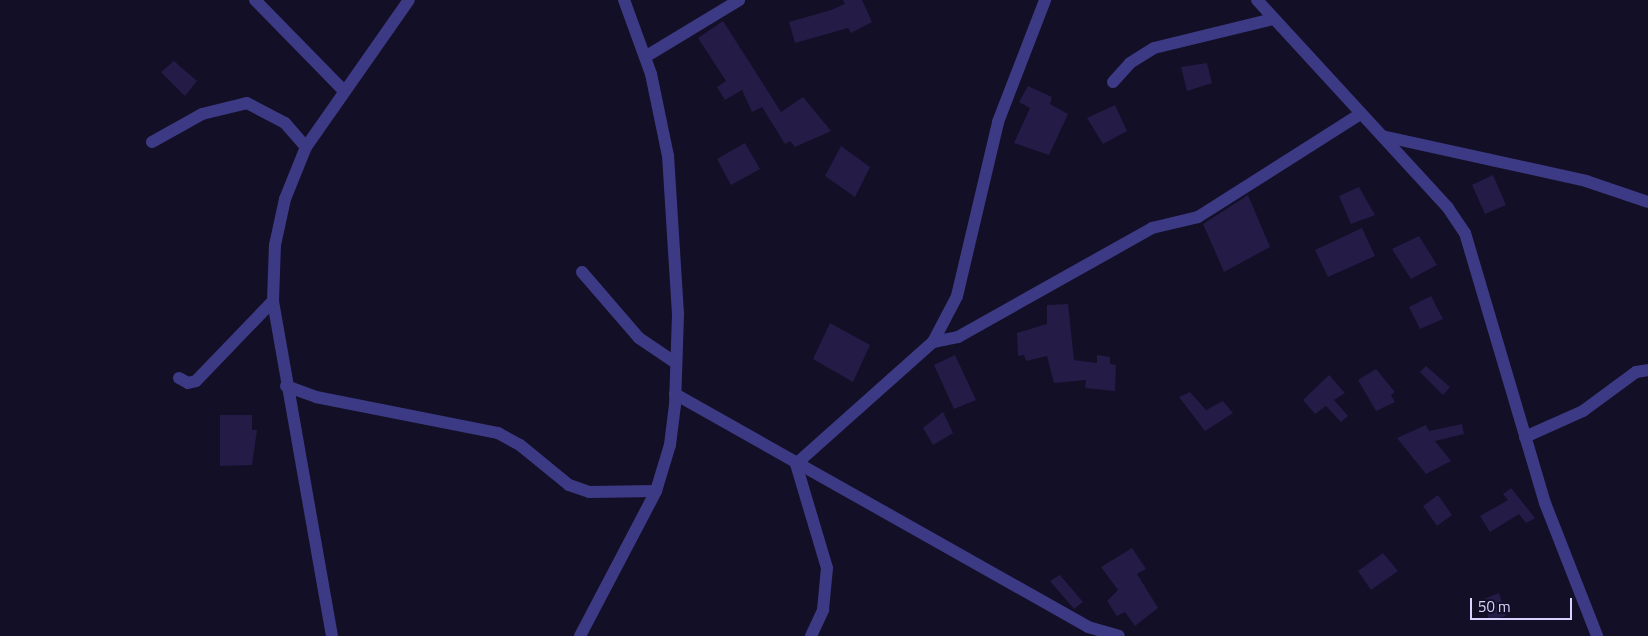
<!DOCTYPE html>
<html>
<head>
<meta charset="utf-8">
<style>
  body { margin:0 }
  #map { position:relative; width:1648px; height:636px; overflow:hidden; background:#130f26; font-family:"Titillium Web",sans-serif }
  div>[style] { position:absolute }
  .building>* { inset:0; background:#241b47 }
  .minor>* { height:12px; margin:-6px; padding:0 6px; transform-origin:6px; border-radius:6px; background:#3d3a85 }
  span { translate:-50% -50%; white-space:nowrap; text-align:center; line-height:1.15; -webkit-text-stroke:4px #130f26; paint-order:stroke }
  .scale { position:absolute; left:1470px; top:598px; width:102px; height:22px; box-sizing:border-box; border:2px solid #d9d4ff; border-top:0; padding-left:6px; font-size:15px; line-height:18px; white-space:nowrap; color:#d9d4ff; -webkit-text-stroke:4px #130f26; paint-order:stroke }
</style>
</head>
<body>
<div id="map">
  <div class="building">
    <div style="clip-path:polygon(843px 0,862px 0,872px 22px,851px 33px,848px 28px,795px 43px,789px 22px,831px 10px,845px 4px)"></div>
    <div style="clip-path:polygon(723px 21px,781px 112px,803px 97px,831px 131px,795px 147px,790px 141px,785px 144px,762px 107px,752px 112px,742px 90px,725px 100px,717px 87px,726px 81px,698px 38px)"></div>
    <div style="clip-path:polygon(174px 61px,197px 81px,185px 96px,161px 72px)"></div>
    <div style="clip-path:polygon(1207px 63px,1212px 83px,1187px 91px,1181px 67px)"></div>
    <div style="clip-path:polygon(1028px 86px,1052px 97px,1050px 104px,1068px 114px,1049px 155px,1014px 143px,1030px 108px,1019px 102px)"></div>
    <div style="clip-path:polygon(1115px 105px,1127px 131px,1103px 144px,1087px 118px)"></div>
    <div style="clip-path:polygon(745px 143px,760px 169px,731px 185px,717px 159px)"></div>
    <div style="clip-path:polygon(841px 146px,870px 167px,855px 197px,825px 176px)"></div>
    <div style="clip-path:polygon(1493px 175px,1506px 205px,1485px 214px,1472px 185px)"></div>
    <div style="clip-path:polygon(1359px 187px,1375px 215px,1351px 224px,1339px 196px)"></div>
    <div style="clip-path:polygon(1248px 195px,1270px 247px,1224px 272px,1203px 224px)"></div>
    <div style="clip-path:polygon(1362px 228px,1375px 256px,1328px 277px,1315px 250px)"></div>
    <div style="clip-path:polygon(1419px 236px,1437px 265px,1411px 279px,1392px 249px)"></div>
    <div style="clip-path:polygon(1431px 296px,1443px 319px,1420px 329px,1409px 307px)"></div>
    <div style="clip-path:polygon(1068px 304px,1074px 360px,1097px 363px,1097px 355px,1110px 357px,1110px 364px,1116px 365px,1115px 391px,1085px 388px,1086px 380px,1054px 383px,1047px 356px,1026px 361px,1024px 355px,1018px 356px,1017px 333px,1047px 324px,1047px 305px)"></div>
    <div style="clip-path:polygon(830px 323px,870px 345px,853px 382px,813px 359px)"></div>
    <div style="clip-path:polygon(955px 355px,976px 400px,954px 409px,934px 365px)"></div>
    <div style="clip-path:polygon(1426px 366px,1450px 387px,1443px 395px,1420px 372px)"></div>
    <div style="clip-path:polygon(1376px 369px,1395px 392px,1391px 395px,1395px 402px,1376px 411px,1358px 380px)"></div>
    <div style="clip-path:polygon(1329px 375px,1345px 393px,1334px 400px,1348px 416px,1341px 422px,1326px 406px,1315px 414px,1303px 400px)"></div>
    <div style="clip-path:polygon(1190px 392px,1206px 410px,1223px 401px,1233px 413px,1205px 431px,1179px 397px)"></div>
    <div style="clip-path:polygon(943px 412px,953px 433px,933px 445px,923px 428px)"></div>
    <div style="clip-path:polygon(220px 415px,252px 415px,252px 430px,257px 430px,252px 465px,220px 466px)"></div>
    <div style="clip-path:polygon(1462px 424px,1464px 434px,1435px 441px,1451px 461px,1426px 474px,1397px 438px,1426px 425px,1429px 431px)"></div>
    <div style="clip-path:polygon(1511px 488px,1535px 518px,1526px 523px,1519px 514px,1490px 532px,1480px 516px,1508px 500px,1503px 494px)"></div>
    <div style="clip-path:polygon(1438px 495px,1452px 515px,1437px 526px,1423px 506px)"></div>
    <div style="clip-path:polygon(1132px 548px,1146px 569px,1137px 574px,1158px 608px,1135px 626px,1125px 612px,1117px 616px,1107px 601px,1118px 590px,1101px 567px)"></div>
    <div style="clip-path:polygon(1383px 553px,1398px 571px,1371px 590px,1358px 571px)"></div>
    <div style="clip-path:polygon(1060px 575px,1083px 602px,1074px 609px,1050px 581px)"></div>
    <div style="clip-path:polygon(1499px 593px,1506px 616px,1489px 620px,1484px 599px)"></div>
  </div>
  <div class="minor">
    <div style="left:255px;top:0;width:127px;rotate:45.6deg"></div>
    <div style="left:1257px;top:0;width:282px;rotate:47.4deg"></div>
    <div style="left:1448px;top:208px;width:30px;rotate:56deg"></div>
    <div style="left:1465px;top:233px;width:282px;rotate:73.5deg"></div>
    <div style="left:1545px;top:503px;width:143px;rotate:68.6deg"></div>
    <div style="left:645px;top:57px;width:110px;rotate:-31.2deg"></div>
    <div style="left:1113px;top:82px;width:25px;rotate:-48deg"></div>
    <div style="left:1130px;top:63px;width:28px;rotate:-32deg"></div>
    <div style="left:1154px;top:48px;width:122px;rotate:-13.7deg"></div>
    <div style="left:1382px;top:136px;width:209px;rotate:12.4deg"></div>
    <div style="left:1586px;top:181px;width:65px;rotate:18.7deg"></div>
    <div style="left:152px;top:142px;width:57px;rotate:-29.2deg"></div>
    <div style="left:202px;top:114px;width:46px;rotate:-13.7deg"></div>
    <div style="left:247px;top:103px;width:43px;rotate:27.8deg"></div>
    <div style="left:285px;top:123px;width:32px;rotate:49deg"></div>
    <div style="left:582px;top:272px;width:87px;rotate:49.2deg"></div>
    <div style="left:639px;top:338px;width:45px;rotate:34deg"></div>
    <div style="left:933px;top:342px;width:52px;rotate:-62.4deg"></div>
    <div style="left:957px;top:296px;width:179px;rotate:-76.7deg"></div>
    <div style="left:998px;top:122px;width:131px;rotate:-68.9deg"></div>
    <div style="left:179px;top:378px;width:10px;rotate:29deg"></div>
    <div style="left:188px;top:383px;width:8px;rotate:-14deg"></div>
    <div style="left:196px;top:381px;width:111px;rotate:-46.1deg"></div>
    <div style="left:286px;top:386px;width:32px;rotate:20deg"></div>
    <div style="left:316px;top:397px;width:186px;rotate:11.2deg"></div>
    <div style="left:498px;top:433px;width:25px;rotate:29deg"></div>
    <div style="left:520px;top:445px;width:63px;rotate:39.2deg"></div>
    <div style="left:569px;top:485px;width:21px;rotate:19deg"></div>
    <div style="left:589px;top:492px;width:67px;rotate:-0.9deg"></div>
    <div style="left:675px;top:394px;width:474px;rotate:29.4deg"></div>
    <div style="left:1088px;top:627px;width:32px;rotate:16deg"></div>
    <div style="left:1525px;top:437px;width:64px;rotate:-24.1deg"></div>
    <div style="left:1583px;top:411px;width:66px;rotate:-36.3deg"></div>
    <div style="left:1636px;top:372px;width:12px;rotate:-9deg"></div>
    <div style="left:332px;top:636px;width:340px;rotate:-100deg"></div>
    <div style="left:273px;top:301px;width:56px;rotate:-88deg"></div>
    <div style="left:275px;top:245px;width:47px;rotate:-77.7deg"></div>
    <div style="left:285px;top:199px;width:56px;rotate:-68deg"></div>
    <div style="left:306px;top:147px;width:179px;rotate:-55deg"></div>
    <div style="left:580px;top:636px;width:164px;rotate:-62.3deg"></div>
    <div style="left:656px;top:491px;width:48px;rotate:-73.1deg"></div>
    <div style="left:670px;top:445px;width:40px;rotate:-82.9deg"></div>
    <div style="left:675px;top:405px;width:91px;rotate:-88.1deg"></div>
    <div style="left:678px;top:314px;width:158px;rotate:-93.6deg"></div>
    <div style="left:668px;top:156px;width:84px;rotate:-101.7deg"></div>
    <div style="left:651px;top:74px;width:79px;rotate:-110deg"></div>
    <div style="left:811px;top:636px;width:29px;rotate:-65deg"></div>
    <div style="left:823px;top:610px;width:42px;rotate:-84.6deg"></div>
    <div style="left:827px;top:568px;width:109px;rotate:-106.6deg"></div>
    <div style="left:796px;top:464px;width:183px;rotate:-41.7deg"></div>
    <div style="left:933px;top:342px;width:25px;rotate:-11deg"></div>
    <div style="left:958px;top:337px;width:223px;rotate:-29.3deg"></div>
    <div style="left:1152px;top:228px;width:47px;rotate:-13.4deg"></div>
    <div style="left:1198px;top:217px;width:192px;rotate:-32.4deg"></div>
  </div>
  <div class="scale">50 m</div>
</div>
</body>
</html>
